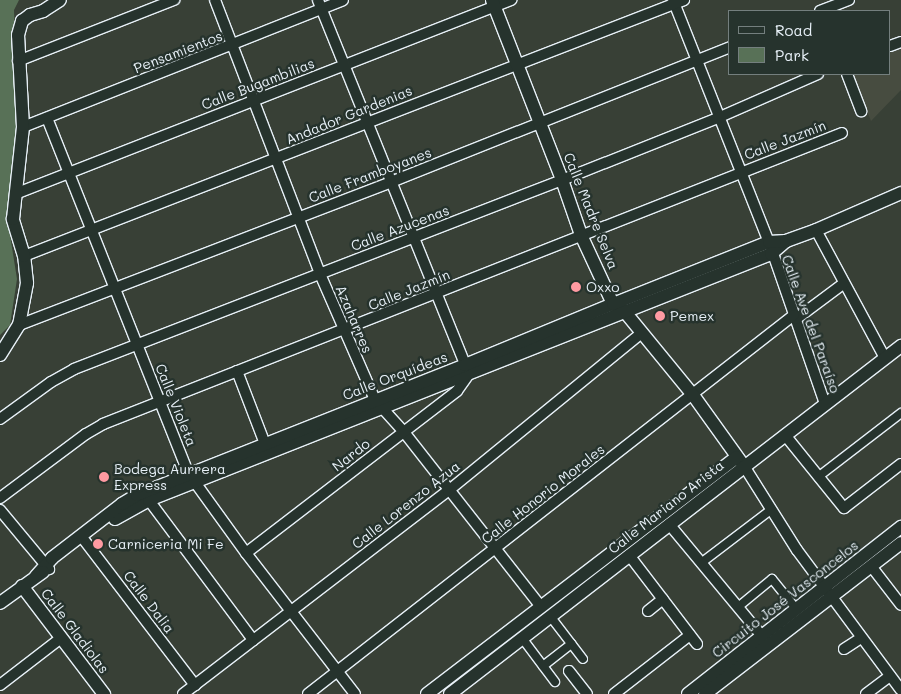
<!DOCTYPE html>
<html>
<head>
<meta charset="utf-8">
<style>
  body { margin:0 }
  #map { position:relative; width:901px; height:694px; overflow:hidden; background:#384036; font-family:Mali,sans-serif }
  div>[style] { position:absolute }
  .built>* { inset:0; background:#474c40 }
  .green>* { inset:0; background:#587157 }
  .roads { filter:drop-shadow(1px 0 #e8f1f8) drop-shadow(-1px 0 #e8f1f8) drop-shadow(0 1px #e8f1f8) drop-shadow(0 -1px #e8f1f8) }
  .pedestrian>* { height:8px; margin:-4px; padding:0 4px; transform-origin:4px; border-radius:4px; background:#26332d }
  .minor>* { height:10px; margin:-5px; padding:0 5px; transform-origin:5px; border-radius:5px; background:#26332d }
  .tertiary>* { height:12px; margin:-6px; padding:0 6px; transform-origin:6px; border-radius:6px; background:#26332d }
  .dots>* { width:14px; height:14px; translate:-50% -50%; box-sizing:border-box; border:2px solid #26332d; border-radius:50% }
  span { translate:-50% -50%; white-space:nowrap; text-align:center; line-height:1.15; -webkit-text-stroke:5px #26332d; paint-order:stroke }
  .street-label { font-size:14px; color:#e8f1f8 }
  .poi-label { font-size:14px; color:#e8f1f8 }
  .left { translate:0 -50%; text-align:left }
  .legend { position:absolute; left:728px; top:10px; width:162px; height:65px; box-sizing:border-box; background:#26332d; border:1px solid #747f7e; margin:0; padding:6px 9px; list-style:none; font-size:15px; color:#e8f1f8 }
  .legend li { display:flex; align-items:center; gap:10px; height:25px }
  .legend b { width:25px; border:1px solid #747f7e }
</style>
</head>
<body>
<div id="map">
  <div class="built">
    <div style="clip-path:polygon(901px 46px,901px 90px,871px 121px,852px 74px,890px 74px,890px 51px)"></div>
  </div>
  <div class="green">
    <div style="clip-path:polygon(0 0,19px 0,14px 10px,18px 124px,7px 216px,17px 279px,10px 325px,0 335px)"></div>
  </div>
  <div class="roads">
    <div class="pedestrian">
      <div style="left:818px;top:477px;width:105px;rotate:-37.6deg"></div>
      <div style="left:701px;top:563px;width:89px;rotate:-37.3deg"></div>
      <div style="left:738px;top:607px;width:44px;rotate:-39.5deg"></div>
      <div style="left:772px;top:579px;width:38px;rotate:51deg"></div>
      <div style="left:550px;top:616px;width:54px;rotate:52.5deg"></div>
      <div style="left:522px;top:638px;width:55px;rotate:53.1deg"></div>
      <div style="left:543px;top:666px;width:36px;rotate:-38deg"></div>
    </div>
    <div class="minor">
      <div style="left:215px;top:0;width:293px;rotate:69deg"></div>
      <div style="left:320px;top:274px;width:137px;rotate:66.4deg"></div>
      <div style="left:375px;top:400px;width:43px;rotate:47.8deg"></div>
      <div style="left:404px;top:432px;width:222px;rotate:51.9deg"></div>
      <div style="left:673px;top:0;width:260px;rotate:68.4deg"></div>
      <div style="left:769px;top:242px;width:171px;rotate:70.9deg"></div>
      <div style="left:820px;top:11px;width:31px;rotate:-21deg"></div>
      <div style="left:890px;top:46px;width:12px;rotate:-20deg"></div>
      <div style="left:18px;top:61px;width:168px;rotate:-21.4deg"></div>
      <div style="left:847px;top:74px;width:40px;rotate:69deg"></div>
      <div style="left:47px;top:118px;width:383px;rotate:68.3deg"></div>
      <div style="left:189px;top:474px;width:97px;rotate:54.2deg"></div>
      <div style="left:246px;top:553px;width:178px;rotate:52.3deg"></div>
      <div style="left:23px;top:127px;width:344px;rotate:-21.6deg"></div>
      <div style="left:15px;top:194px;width:533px;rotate:-21.36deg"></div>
      <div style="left:816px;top:230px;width:145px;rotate:61.7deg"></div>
      <div style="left:24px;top:256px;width:708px;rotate:-21.2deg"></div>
      <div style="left:796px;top:319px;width:59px;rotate:-36.7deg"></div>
      <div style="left:19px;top:325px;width:399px;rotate:-21deg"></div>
      <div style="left:391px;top:182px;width:365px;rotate:-21.7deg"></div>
      <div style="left:237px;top:371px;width:78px;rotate:69deg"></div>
      <div style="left:0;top:419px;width:63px;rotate:-36deg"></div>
      <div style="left:51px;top:382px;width:26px;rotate:-29deg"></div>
      <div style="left:74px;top:369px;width:523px;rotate:-21.17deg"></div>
      <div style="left:562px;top:180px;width:170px;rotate:-21.7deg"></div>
      <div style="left:720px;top:117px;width:107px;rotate:-23.7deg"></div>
      <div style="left:785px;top:435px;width:94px;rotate:51.1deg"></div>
      <div style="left:844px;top:508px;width:72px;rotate:-37.7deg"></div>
      <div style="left:744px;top:466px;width:99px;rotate:57.8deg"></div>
      <div style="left:797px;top:550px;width:174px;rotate:53.4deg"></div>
      <div style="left:145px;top:495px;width:181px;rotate:53.3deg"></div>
      <div style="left:0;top:498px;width:107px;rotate:-36.7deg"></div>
      <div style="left:86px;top:434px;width:20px;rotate:-30deg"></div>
      <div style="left:103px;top:424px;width:794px;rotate:-21.49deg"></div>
      <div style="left:0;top:510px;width:77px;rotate:50.3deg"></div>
      <div style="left:669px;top:524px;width:146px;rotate:50.3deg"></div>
      <div style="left:81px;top:536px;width:188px;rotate:52.6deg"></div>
      <div style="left:246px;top:553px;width:266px;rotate:-37.5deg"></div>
      <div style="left:457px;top:391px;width:21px;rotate:-55deg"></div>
      <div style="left:469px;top:374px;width:403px;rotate:-112deg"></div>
      <div style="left:629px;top:555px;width:112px;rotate:52.6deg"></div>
      <div style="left:871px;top:566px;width:49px;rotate:52.4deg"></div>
      <div style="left:648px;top:611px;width:19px;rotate:-39deg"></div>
      <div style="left:844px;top:649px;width:20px;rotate:-33deg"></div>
      <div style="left:569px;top:671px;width:29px;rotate:52deg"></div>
      <div style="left:0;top:685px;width:77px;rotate:-37.6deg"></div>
      <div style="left:183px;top:694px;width:334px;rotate:-37.5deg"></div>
      <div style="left:448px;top:491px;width:250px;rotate:-39.2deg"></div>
      <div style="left:308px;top:694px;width:616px;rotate:-37.95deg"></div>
      <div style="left:614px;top:694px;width:96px;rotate:-37.8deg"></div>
      <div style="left:866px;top:694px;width:30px;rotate:-37deg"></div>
    </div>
    <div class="tertiary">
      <div style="left:492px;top:0;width:193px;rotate:68.7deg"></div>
      <div style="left:562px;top:180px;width:58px;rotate:70.9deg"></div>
      <div style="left:581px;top:235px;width:76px;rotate:65.1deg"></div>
      <div style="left:613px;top:304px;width:14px;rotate:34deg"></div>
      <div style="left:625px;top:312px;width:107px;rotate:50.7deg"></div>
      <div style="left:693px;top:395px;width:87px;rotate:54.3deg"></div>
      <div style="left:0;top:355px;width:36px;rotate:-58deg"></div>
      <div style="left:19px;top:325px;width:43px;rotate:-79.2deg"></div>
      <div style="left:27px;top:283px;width:27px;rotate:-96deg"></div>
      <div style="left:24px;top:256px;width:39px;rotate:-107deg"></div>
      <div style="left:13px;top:219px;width:93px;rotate:-83.8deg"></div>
      <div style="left:23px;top:127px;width:92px;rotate:-93.1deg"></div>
      <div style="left:18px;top:35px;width:15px;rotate:-74deg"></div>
      <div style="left:22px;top:21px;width:10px;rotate:-37deg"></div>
      <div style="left:30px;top:15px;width:14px;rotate:-17deg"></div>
      <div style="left:43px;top:11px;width:20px;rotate:-33deg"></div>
      <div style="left:115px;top:519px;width:39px;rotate:-29deg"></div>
      <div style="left:149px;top:500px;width:669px;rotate:-21.58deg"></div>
      <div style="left:771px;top:254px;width:20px;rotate:-41deg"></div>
      <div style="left:36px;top:576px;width:24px;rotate:-48deg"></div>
      <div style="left:52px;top:558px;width:88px;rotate:-37.6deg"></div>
      <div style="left:122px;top:504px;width:17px;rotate:-31deg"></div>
      <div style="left:137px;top:495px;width:353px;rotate:-21.6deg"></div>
      <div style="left:465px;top:365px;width:160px;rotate:-22.4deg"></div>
      <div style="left:613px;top:304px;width:168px;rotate:-21.7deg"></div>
      <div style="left:769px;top:242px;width:17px;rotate:-3deg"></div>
      <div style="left:786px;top:241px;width:32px;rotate:-20deg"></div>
      <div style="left:816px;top:230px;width:93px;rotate:-23.5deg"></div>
      <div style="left:22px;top:586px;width:136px;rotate:52.8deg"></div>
      <div style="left:0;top:603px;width:53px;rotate:-35.8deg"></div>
      <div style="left:427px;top:694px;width:390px;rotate:-37.4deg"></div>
      <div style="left:450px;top:694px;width:570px;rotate:-37.65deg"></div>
      <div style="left:688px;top:694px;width:271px;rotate:-38.1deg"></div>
      <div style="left:705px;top:694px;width:247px;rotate:-37.6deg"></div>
    </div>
  </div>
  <div class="dots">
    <div style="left:576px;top:287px;background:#ff9aa2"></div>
    <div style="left:660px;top:316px;background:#ff9aa2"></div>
    <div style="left:104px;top:477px;background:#ff9aa2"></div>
    <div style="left:98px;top:544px;background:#ff9aa2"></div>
  </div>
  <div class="street-label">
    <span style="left:178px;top:52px;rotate:-21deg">Pensamientos</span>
    <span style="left:258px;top:84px;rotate:-21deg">Calle Bugambilias</span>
    <span style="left:349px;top:115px;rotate:-22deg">Andador Gardenias</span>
    <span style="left:785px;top:140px;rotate:-21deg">Calle Jazmín</span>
    <span style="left:370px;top:175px;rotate:-21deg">Calle Framboyanes</span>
    <span style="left:591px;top:211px;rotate:68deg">Calle Madre Selva</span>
    <span style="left:400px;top:228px;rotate:-21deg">Calle Azucenas</span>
    <span style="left:409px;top:290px;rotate:-22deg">Calle Jazmín</span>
    <span style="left:354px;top:319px;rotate:67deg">Azaharres</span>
    <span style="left:811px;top:324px;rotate:70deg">Calle Ave del Paraíso</span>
    <span style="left:395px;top:376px;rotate:-21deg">Calle Orquídeas</span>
    <span style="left:176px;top:405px;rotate:68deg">Calle Violeta</span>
    <span style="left:351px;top:455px;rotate:-38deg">Nardo</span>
    <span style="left:543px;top:494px;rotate:-38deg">Calle Honorio Morales</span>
    <span style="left:406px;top:505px;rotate:-38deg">Calle Lorenzo Azua</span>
    <span style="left:666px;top:507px;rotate:-38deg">Calle Mariano Arista</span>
    <span style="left:785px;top:599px;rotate:-38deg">Circuito José Vasconcelos</span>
    <span style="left:149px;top:602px;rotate:53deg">Calle Dalia</span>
    <span style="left:75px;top:631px;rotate:53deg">Calle Gladiolas</span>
  </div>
  <div class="poi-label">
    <span class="left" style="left:586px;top:287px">Oxxo</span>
    <span class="left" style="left:670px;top:316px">Pemex</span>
    <span class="left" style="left:114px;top:477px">Bodega Aurrera<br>Express</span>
    <span class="left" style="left:108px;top:544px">Carniceria Mi Fe</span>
  </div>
  <ul class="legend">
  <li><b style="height:6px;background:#26332d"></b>Road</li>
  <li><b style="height:14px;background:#587157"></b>Park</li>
  </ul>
</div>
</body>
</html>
